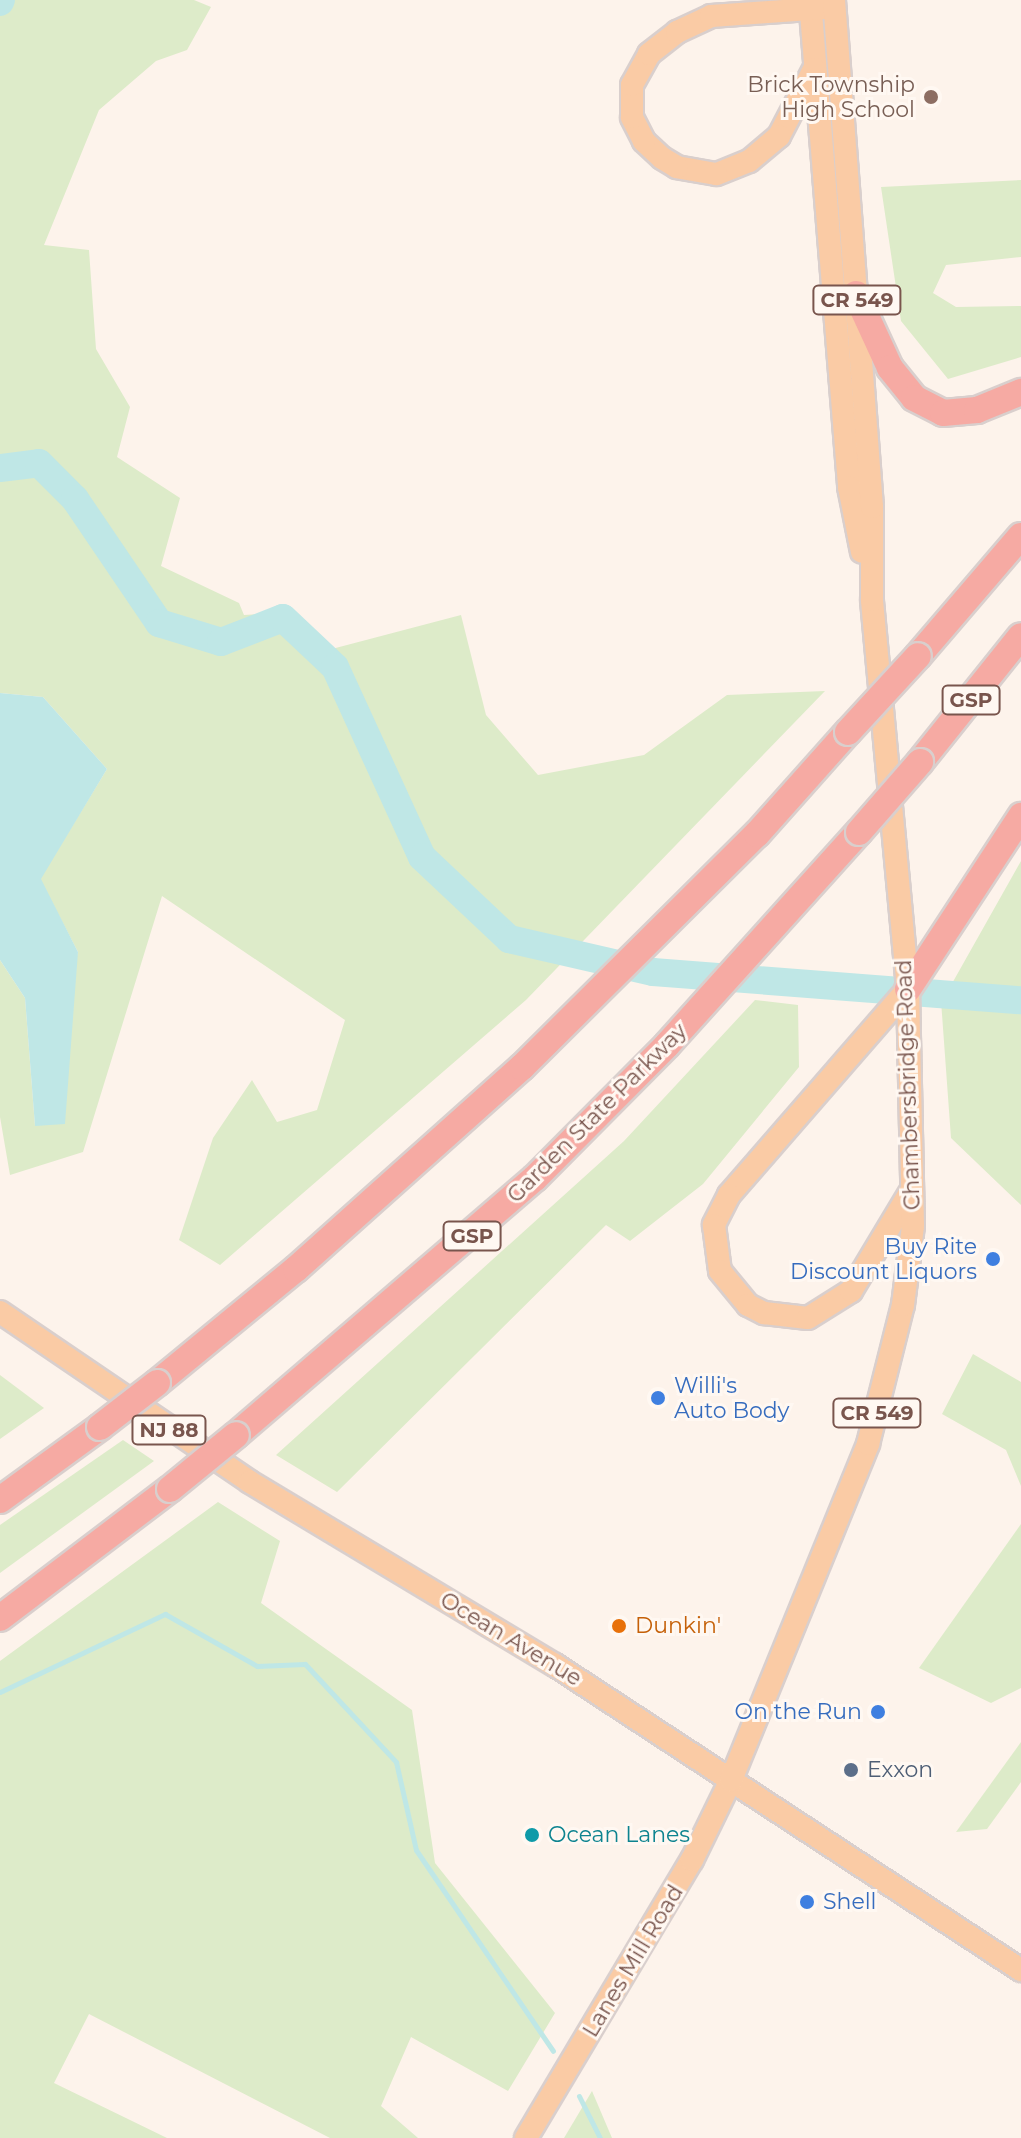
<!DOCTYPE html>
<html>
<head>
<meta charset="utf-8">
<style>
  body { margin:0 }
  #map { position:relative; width:1021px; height:2138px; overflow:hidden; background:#fdf3eb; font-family:Montserrat,sans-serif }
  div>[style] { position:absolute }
  .green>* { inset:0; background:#ddebc9 }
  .water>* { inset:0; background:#bfe7e6 }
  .stream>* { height:5px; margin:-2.5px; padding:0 2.5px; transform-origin:2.5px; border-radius:2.5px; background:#bfe7e6 }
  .river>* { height:28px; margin:-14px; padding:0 14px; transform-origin:14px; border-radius:14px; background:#bfe7e6 }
  .roads { filter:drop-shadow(2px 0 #d9cfcd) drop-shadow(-2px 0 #d9cfcd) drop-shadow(0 2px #d9cfcd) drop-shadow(0 -2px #d9cfcd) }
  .major>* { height:22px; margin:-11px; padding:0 11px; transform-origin:11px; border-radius:11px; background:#facba5 }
  .highway>* { height:26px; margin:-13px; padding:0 13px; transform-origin:13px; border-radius:13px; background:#f6aaa3 }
  .bridges { filter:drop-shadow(2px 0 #d9cfcd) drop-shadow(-2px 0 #d9cfcd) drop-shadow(0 2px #d9cfcd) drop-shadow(0 -2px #d9cfcd) }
  .highway-bridge>* { height:26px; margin:-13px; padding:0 13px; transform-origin:13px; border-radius:13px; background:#f6aaa3 }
  .dots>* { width:22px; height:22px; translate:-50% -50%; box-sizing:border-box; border:4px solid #fff8f2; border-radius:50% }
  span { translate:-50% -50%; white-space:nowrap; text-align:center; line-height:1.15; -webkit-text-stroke:6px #fff8f2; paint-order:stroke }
  .shield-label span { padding:2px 6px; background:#fff8f2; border:2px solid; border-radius:6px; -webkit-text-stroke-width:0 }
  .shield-label { font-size:20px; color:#79554d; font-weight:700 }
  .education-label { font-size:22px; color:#785e54 }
  .right { translate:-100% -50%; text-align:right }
  .street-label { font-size:22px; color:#79554d }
  .shop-label { font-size:22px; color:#366cbe }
  .left { translate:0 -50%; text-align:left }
  .food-label { font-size:22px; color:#c56008 }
  .service-label { font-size:22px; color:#4e5e75 }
  .culture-label { font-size:22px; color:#0d838f }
</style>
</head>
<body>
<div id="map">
  <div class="green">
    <div style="clip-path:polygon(0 0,194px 0,211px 7px,187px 50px,156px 61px,99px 110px,44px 245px,89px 250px,96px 349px,130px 407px,117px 457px,180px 498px,161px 566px,239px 603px,244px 615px,258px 614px,328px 650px,461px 615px,486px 715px,538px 775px,644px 755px,727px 695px,825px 691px,526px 1000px,220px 1265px,179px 1240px,213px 1138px,252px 1080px,277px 1122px,317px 1110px,345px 1020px,162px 896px,83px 1152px,10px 1175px,0 1117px,0 960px,25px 998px,35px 1126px,78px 952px,40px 879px,107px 769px,43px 697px,0 693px)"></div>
    <div style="clip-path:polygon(1021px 180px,1021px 257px,946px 265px,933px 293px,956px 307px,1021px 306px,1021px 357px,948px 379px,901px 321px,881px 187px)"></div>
    <div style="clip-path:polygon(1021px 861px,1021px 1205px,951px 1138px,940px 987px,950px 987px)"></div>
    <div style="clip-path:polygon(755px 1000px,798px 1005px,799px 1067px,703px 1184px,630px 1241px,606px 1225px,337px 1492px,276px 1455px,624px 1141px)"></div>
    <div style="clip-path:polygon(973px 1354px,1021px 1382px,1021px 1486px,1006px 1450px,942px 1414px)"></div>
    <div style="clip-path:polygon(0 1375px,44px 1408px,0 1439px)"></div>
    <div style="clip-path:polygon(123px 1440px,154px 1461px,0 1573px,0 1525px)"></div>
    <div style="clip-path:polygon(218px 1502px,280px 1541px,261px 1603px,412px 1710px,435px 1863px,555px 2013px,508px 2091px,411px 2037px,381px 2106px,418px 2138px,330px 2138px,89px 2014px,54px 2083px,167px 2138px,0 2138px,0 1661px)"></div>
    <div style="clip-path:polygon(1021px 1524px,1021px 1688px,991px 1703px,919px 1668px)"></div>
    <div style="clip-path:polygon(1021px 1742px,1021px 1782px,987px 1829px,956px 1832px)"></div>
    <div style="clip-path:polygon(592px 2091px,612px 2138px,564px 2138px)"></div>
  </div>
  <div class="water">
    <div style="clip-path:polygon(0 693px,43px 697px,107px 769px,41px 879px,78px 952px,65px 1124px,35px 1126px,25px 998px,0 960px)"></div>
  </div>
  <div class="stream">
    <div style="left:0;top:1692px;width:183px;rotate:-25.3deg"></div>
    <div style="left:165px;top:1614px;width:106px;rotate:29.5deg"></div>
    <div style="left:257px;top:1666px;width:48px;rotate:-2.4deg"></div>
    <div style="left:305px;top:1664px;width:134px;rotate:47.1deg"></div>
    <div style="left:396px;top:1762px;width:90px;rotate:77.2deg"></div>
    <div style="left:416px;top:1850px;width:243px;rotate:55.7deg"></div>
    <div style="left:579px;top:2096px;width:47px;rotate:63.4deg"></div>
  </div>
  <div class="river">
    <div style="left:0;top:2px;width:2px;rotate:-63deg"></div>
    <div style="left:0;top:468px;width:39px;rotate:-7deg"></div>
    <div style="left:39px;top:463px;width:51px;rotate:45deg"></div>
    <div style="left:75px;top:499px;width:150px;rotate:55.9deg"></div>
    <div style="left:159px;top:623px;width:65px;rotate:17deg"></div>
    <div style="left:221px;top:642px;width:66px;rotate:-21.2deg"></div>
    <div style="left:283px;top:618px;width:71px;rotate:43.3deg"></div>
    <div style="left:335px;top:667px;width:209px;rotate:65.4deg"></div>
    <div style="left:422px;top:857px;width:120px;rotate:43.3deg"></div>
    <div style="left:509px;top:939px;width:148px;rotate:12.9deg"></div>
    <div style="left:653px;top:972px;width:369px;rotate:4.4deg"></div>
  </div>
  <div class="roads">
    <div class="major">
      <div style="left:810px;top:0;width:489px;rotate:85.4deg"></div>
      <div style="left:849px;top:487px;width:66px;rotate:78.7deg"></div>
      <div style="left:814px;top:69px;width:76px;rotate:117.6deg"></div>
      <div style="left:779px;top:136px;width:39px;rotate:140deg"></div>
      <div style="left:749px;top:161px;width:35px;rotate:158deg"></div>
      <div style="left:716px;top:174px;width:40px;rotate:-170deg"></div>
      <div style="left:677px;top:167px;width:17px;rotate:-149deg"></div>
      <div style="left:662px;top:158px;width:25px;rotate:-137deg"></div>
      <div style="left:644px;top:141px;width:27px;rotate:-117deg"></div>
      <div style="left:632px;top:117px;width:32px;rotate:-90deg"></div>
      <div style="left:632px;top:85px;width:35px;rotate:-61deg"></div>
      <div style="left:649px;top:54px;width:36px;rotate:-38deg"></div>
      <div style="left:677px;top:32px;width:38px;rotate:-25deg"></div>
      <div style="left:711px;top:16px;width:113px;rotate:-4deg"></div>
      <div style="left:908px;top:989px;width:273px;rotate:131deg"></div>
      <div style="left:729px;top:1195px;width:34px;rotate:117deg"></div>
      <div style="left:714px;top:1225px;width:46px;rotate:82.6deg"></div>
      <div style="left:720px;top:1271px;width:44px;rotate:50.5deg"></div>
      <div style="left:748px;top:1305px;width:18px;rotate:27deg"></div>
      <div style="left:764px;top:1313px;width:44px;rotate:6.5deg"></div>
      <div style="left:808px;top:1318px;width:51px;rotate:-32.1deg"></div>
      <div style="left:851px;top:1291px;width:114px;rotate:-59deg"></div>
      <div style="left:0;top:1312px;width:302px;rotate:34.2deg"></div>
      <div style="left:250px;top:1482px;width:356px;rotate:31deg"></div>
      <div style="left:555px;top:1665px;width:557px;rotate:33.21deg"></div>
      <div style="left:526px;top:2138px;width:324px;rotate:-59.2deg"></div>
      <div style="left:692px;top:1860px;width:89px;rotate:-64deg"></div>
      <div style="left:731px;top:1780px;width:363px;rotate:-67.8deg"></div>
      <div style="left:868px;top:1444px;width:143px;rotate:-75.9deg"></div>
      <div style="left:903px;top:1305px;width:80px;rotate:-82.8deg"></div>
      <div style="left:913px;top:1226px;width:237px;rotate:-91.2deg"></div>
      <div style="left:908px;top:989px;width:391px;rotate:-95.3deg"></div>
      <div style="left:872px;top:600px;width:93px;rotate:-90deg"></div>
      <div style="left:872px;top:507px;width:508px;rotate:-94.29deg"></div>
    </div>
    <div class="highway">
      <div style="left:856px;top:294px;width:81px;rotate:65.3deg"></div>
      <div style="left:890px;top:368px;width:38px;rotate:51deg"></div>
      <div style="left:914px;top:398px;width:33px;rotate:27deg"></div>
      <div style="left:943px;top:413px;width:34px;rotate:-5deg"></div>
      <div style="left:977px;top:410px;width:48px;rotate:-22.2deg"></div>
      <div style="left:918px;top:656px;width:158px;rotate:-49.4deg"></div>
      <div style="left:920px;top:762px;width:161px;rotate:-51.3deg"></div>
      <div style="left:908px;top:989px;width:207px;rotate:-56.8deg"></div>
      <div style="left:157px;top:1383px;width:180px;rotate:-39.4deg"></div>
      <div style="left:296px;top:1269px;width:303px;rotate:-41.8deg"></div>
      <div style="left:522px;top:1067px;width:331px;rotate:-44.8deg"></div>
      <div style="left:757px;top:834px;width:137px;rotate:-48.3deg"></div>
      <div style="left:236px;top:1435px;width:394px;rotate:-40.7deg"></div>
      <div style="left:535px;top:1178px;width:187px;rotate:-45.2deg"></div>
      <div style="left:667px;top:1045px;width:287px;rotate:-48deg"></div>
      <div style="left:0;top:1500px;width:124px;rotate:-36.1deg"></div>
      <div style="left:0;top:1618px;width:213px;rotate:-37.2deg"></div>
    </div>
  </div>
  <div class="bridges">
    <div class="highway-bridge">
      <div style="left:848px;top:732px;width:103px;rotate:-47.4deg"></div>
      <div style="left:859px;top:832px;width:93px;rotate:-48.9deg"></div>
      <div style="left:100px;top:1427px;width:72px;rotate:-37.7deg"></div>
      <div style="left:170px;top:1489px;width:85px;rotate:-39.3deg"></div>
    </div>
  </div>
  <div class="dots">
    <div style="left:931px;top:97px;background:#8d6e63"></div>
    <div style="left:993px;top:1259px;background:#3f7fe0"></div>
    <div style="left:658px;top:1398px;background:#3f7fe0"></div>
    <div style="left:619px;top:1626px;background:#e8710a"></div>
    <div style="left:878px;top:1712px;background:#3f7fe0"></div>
    <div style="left:851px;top:1770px;background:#5c6f8a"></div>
    <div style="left:532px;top:1835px;background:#0f9aa8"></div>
    <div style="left:807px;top:1902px;background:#3f7fe0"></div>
  </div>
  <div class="shield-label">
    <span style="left:857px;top:300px">CR 549</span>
    <span style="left:971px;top:700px">GSP</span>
    <span style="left:472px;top:1236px">GSP</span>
    <span style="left:877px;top:1413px">CR 549</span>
    <span style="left:169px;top:1430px">NJ 88</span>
  </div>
  <div class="education-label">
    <span class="right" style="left:915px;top:97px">Brick Township<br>High School</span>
  </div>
  <div class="street-label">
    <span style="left:908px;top:1085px;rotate:-92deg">Chambersbridge Road</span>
    <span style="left:597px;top:1113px;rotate:-45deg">Garden State Parkway</span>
    <span style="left:511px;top:1639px;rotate:31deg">Ocean Avenue</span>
    <span style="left:633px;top:1961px;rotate:-59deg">Lanes Mill Road</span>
  </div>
  <div class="shop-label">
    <span class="right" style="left:977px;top:1259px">Buy Rite<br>Discount Liquors</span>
    <span class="left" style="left:674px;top:1398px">Willi's<br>Auto Body</span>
    <span class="right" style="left:862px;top:1712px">On the Run</span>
    <span class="left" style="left:823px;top:1902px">Shell</span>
  </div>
  <div class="food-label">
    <span class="left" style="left:635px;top:1626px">Dunkin'</span>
  </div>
  <div class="service-label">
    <span class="left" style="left:867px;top:1770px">Exxon</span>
  </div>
  <div class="culture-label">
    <span class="left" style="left:548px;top:1835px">Ocean Lanes</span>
  </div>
</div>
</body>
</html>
